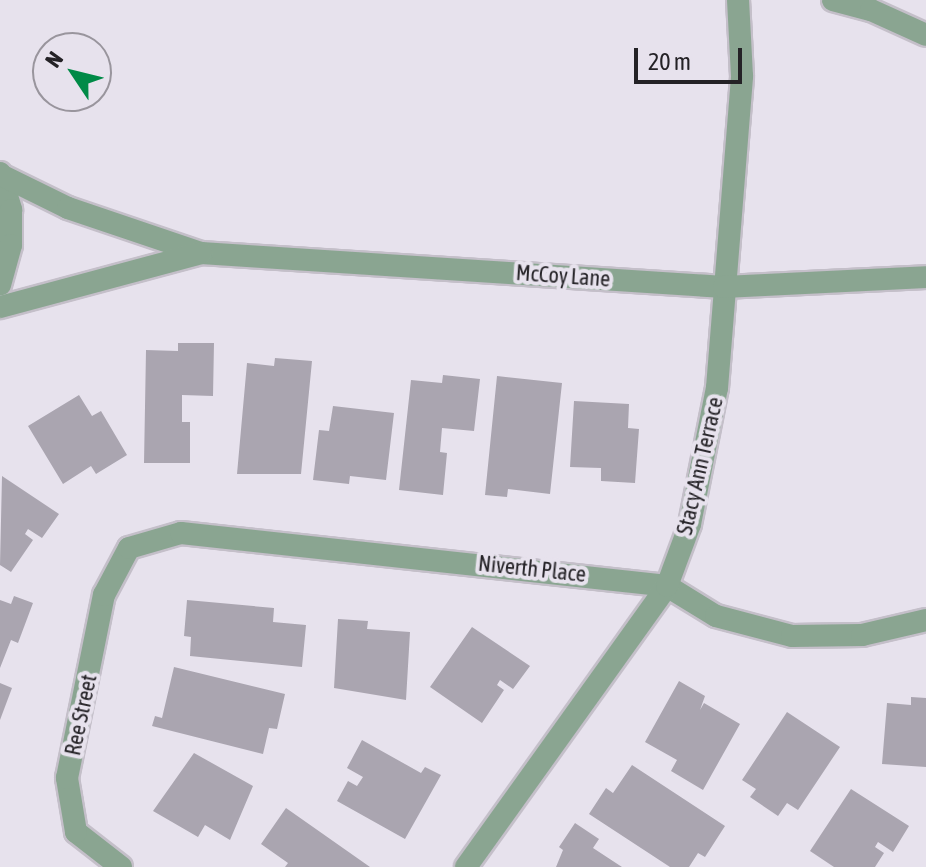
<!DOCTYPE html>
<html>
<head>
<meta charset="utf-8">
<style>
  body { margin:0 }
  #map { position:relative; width:926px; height:867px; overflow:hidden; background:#e7e2ed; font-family:"Asap Condensed",sans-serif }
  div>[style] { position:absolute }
  .building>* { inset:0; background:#aaa5b0 }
  .roads { filter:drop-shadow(2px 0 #c4bfc9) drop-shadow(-2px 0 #c4bfc9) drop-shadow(0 2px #c4bfc9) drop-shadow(0 -2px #c4bfc9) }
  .minor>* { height:22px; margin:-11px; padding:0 11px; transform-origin:11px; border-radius:11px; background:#8aa591 }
  .tertiary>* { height:22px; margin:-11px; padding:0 11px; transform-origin:11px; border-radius:11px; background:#8aa591 }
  span { translate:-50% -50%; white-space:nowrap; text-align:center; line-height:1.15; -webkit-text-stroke:8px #e7e2ed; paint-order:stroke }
  .street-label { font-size:22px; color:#242226 }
  .north { position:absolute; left:32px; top:32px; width:80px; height:80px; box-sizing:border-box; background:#e7e2ed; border:2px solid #99959d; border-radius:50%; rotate:305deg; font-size:22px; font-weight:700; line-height:32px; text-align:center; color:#242226 }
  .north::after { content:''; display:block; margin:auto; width:28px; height:36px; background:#008a47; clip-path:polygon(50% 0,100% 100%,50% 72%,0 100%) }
  .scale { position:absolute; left:634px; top:48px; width:108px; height:36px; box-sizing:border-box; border:4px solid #242226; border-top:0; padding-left:10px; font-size:24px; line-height:28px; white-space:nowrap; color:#242226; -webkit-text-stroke:6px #e7e2ed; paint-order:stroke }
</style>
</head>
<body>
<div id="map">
  <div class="building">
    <div style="clip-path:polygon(178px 343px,214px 343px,213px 396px,182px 395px,182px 422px,190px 422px,190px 463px,144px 463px,146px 350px,178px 351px)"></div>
    <div style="clip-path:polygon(275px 358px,312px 361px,301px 474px,237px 474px,247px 363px,274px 366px)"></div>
    <div style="clip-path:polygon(443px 375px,480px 379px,474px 431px,442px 428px,440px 452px,447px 453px,443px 495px,399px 490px,411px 380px,442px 383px)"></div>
    <div style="clip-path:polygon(497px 376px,562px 383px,550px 494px,508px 489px,507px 497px,485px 495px)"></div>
    <div style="clip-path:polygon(79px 395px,92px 416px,101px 411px,127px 455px,96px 474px,91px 466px,63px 484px,28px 426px)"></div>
    <div style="clip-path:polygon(574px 401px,629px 404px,628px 428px,639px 429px,635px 483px,601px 481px,601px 468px,570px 467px)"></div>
    <div style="clip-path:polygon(333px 406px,394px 413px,386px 480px,350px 476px,349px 484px,313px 480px,319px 430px,329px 431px)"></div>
    <div style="clip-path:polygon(2px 476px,59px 514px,42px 538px,28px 529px,25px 534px,33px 540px,11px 572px,0 565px)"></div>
    <div style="clip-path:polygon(14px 596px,33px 603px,18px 643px,11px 640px,0 668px,0 600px,11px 604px)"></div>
    <div style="clip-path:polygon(187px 600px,274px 608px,273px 622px,306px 625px,302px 667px,190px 656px,191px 637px,184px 636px)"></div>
    <div style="clip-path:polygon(338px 619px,368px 621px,367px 629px,410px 632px,406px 700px,334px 688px)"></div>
    <div style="clip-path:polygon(472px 627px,530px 666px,513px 689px,500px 680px,497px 685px,504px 690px,482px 723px,430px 687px)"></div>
    <div style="clip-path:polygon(174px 667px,285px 694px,277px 729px,269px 728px,263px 754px,152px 726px,155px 716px,162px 718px)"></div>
    <div style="clip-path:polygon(679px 681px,705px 696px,700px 710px,704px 703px,740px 724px,703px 790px,671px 771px,677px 760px,645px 742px)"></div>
    <div style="clip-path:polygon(0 683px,12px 688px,0 720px)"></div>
    <div style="clip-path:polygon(911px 697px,926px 698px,926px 767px,882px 764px,887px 703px,911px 705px)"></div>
    <div style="clip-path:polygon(787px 712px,840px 747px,798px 810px,787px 803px,778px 816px,750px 797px,756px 789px,742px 780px)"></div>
    <div style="clip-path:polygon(362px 740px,421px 773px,425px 767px,441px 775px,405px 839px,337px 801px,348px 781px,357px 786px,363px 777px,347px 768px)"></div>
    <div style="clip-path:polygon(194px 753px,253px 786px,230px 840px,205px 825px,198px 837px,153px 811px)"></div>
    <div style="clip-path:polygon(632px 765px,725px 826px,705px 857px,698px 853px,689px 867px,670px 867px,589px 814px,606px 788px,613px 793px)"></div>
    <div style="clip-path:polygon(851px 789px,909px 826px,893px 852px,878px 842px,875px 847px,884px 853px,875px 867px,834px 867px,810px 851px)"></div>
    <div style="clip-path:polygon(286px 808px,370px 867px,285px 867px,288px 863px,261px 844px)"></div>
    <div style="clip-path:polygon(575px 823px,599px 839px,593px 848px,622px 867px,556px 867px,563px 850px,559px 847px)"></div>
  </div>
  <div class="roads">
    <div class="minor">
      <div style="left:833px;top:0;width:39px;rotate:15deg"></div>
      <div style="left:871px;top:10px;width:60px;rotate:24.4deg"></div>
      <div style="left:121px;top:867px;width:57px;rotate:-142.1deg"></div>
      <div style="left:76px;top:832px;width:55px;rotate:-99.5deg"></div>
      <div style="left:67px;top:778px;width:187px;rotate:-78.6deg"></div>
      <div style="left:104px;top:595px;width:53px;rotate:-62deg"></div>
      <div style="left:129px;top:548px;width:54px;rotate:-16.1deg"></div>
      <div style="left:181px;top:533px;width:489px;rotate:6.2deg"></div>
      <div style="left:667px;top:586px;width:57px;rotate:31.5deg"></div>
      <div style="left:716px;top:616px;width:79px;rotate:14.7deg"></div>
      <div style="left:792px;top:636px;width:70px;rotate:-0.8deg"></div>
      <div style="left:862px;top:635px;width:66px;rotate:-13.2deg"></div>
      <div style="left:466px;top:867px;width:345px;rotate:-54.4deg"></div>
      <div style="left:667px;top:586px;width:66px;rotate:-69.6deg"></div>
      <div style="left:690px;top:524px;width:139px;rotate:-78.8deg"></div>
      <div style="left:717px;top:388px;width:313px;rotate:-85.4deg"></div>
      <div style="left:742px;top:76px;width:76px;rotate:-93deg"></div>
    </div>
    <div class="tertiary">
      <div style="left:0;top:173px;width:39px;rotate:73deg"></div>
      <div style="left:11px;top:210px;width:35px;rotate:90deg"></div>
      <div style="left:11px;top:245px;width:41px;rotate:105.4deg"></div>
      <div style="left:1px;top:175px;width:75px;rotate:26.2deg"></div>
      <div style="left:68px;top:208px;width:140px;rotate:18.7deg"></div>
      <div style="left:201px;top:253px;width:524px;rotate:3.72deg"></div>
      <div style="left:724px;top:287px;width:202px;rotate:-2.8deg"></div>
      <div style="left:0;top:307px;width:208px;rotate:-15deg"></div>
    </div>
  </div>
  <div class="street-label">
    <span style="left:563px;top:276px;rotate:4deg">McCoy Lane</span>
    <span style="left:700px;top:466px;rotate:-77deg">Stacy Ann Terrace</span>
    <span style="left:532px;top:569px;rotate:6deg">Niverth Place</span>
    <span style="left:81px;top:715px;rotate:-78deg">Ree Street</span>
  </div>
  <div class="north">N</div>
  <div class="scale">20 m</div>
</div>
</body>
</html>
